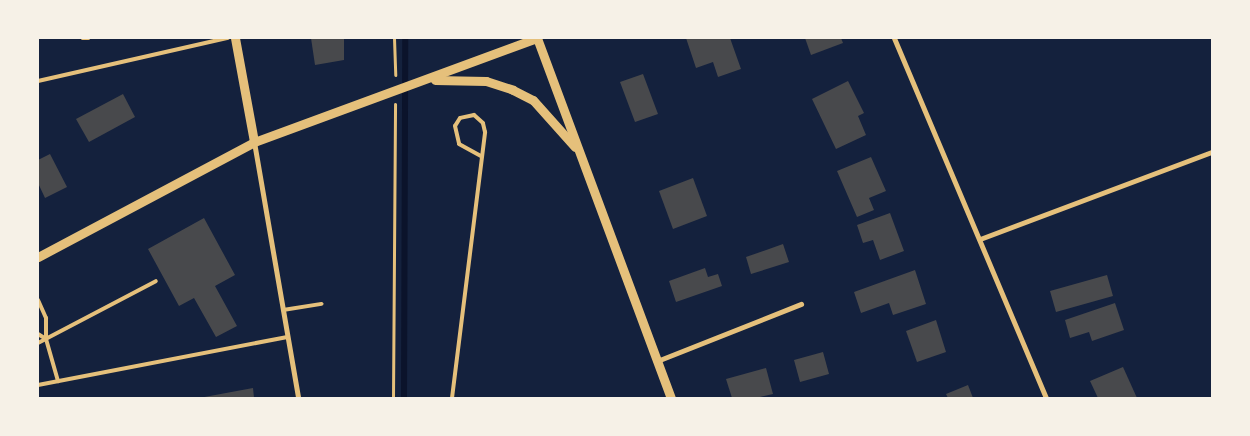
<!DOCTYPE html>
<html>
<head>
<meta charset="utf-8">
<style>
  body { margin:0 }
  #map { position:relative; width:1250px; height:436px; overflow:hidden; background:#14213d; font-family:Barlow,sans-serif }
  div>[style] { position:absolute }
  .stream>* { height:6px; margin:-3px; padding:0 3px; transform-origin:3px; border-radius:3px; background:#0b132b }
  .building>* { inset:0; background:#48494c }
  .path>* { height:3px; margin:-1.5px; padding:0 1.5px; transform-origin:1.5px; border-radius:1.5px; background:#e5c07b }
  .service>* { height:4px; margin:-2px; padding:0 2px; transform-origin:2px; border-radius:2px; background:#e5c07b }
  .minor>* { height:5px; margin:-2.5px; padding:0 2.5px; transform-origin:2.5px; border-radius:2.5px; background:#e5c07b }
  .tertiary>* { height:9px; margin:-4.5px; padding:0 4.5px; transform-origin:4.5px; border-radius:4.5px; background:#e5c07b }
  span { translate:-50% -50%; white-space:nowrap; text-align:center; line-height:1.15; -webkit-text-stroke:4px #f6f1e7; paint-order:stroke }
  .frame { position:absolute; inset:0; border:39px solid #f6f1e7; pointer-events:none }
</style>
</head>
<body>
<div id="map">
  <div class="stream">
    <div style="left:404px;top:398px;width:360px;rotate:-89.8deg"></div>
  </div>
  <div class="building">
    <div style="clip-path:polygon(311px 38px,344px 38px,344px 60px,315px 65px)"></div>
    <div style="clip-path:polygon(686px 38px,730px 38px,741px 69px,718px 77px,713px 62px,696px 68px)"></div>
    <div style="clip-path:polygon(805px 38px,841px 38px,843px 43px,811px 55px)"></div>
    <div style="clip-path:polygon(643px 74px,658px 114px,635px 122px,620px 82px)"></div>
    <div style="clip-path:polygon(848px 81px,864px 113px,858px 116px,866px 135px,836px 149px,812px 99px)"></div>
    <div style="clip-path:polygon(123px 94px,135px 117px,89px 142px,76px 119px)"></div>
    <div style="clip-path:polygon(50px 154px,67px 187px,45px 198px,38px 183px,38px 160px)"></div>
    <div style="clip-path:polygon(871px 157px,886px 191px,869px 198px,874px 210px,857px 217px,837px 171px)"></div>
    <div style="clip-path:polygon(693px 178px,707px 216px,673px 229px,659px 191px)"></div>
    <div style="clip-path:polygon(890px 213px,904px 251px,880px 260px,873px 240px,863px 243px,857px 225px)"></div>
    <div style="clip-path:polygon(204px 218px,235px 275px,215px 286px,237px 326px,216px 337px,194px 298px,179px 306px,148px 249px)"></div>
    <div style="clip-path:polygon(783px 244px,789px 262px,751px 274px,746px 257px)"></div>
    <div style="clip-path:polygon(705px 268px,708px 277px,718px 274px,722px 286px,676px 302px,669px 281px)"></div>
    <div style="clip-path:polygon(915px 270px,926px 304px,893px 315px,889px 303px,861px 313px,854px 292px)"></div>
    <div style="clip-path:polygon(1107px 275px,1113px 296px,1056px 312px,1050px 291px)"></div>
    <div style="clip-path:polygon(1115px 303px,1124px 330px,1092px 341px,1089px 332px,1070px 338px,1065px 320px)"></div>
    <div style="clip-path:polygon(936px 320px,946px 352px,917px 362px,906px 331px)"></div>
    <div style="clip-path:polygon(823px 352px,829px 374px,800px 382px,794px 360px)"></div>
    <div style="clip-path:polygon(1123px 367px,1137px 398px,1098px 398px,1090px 381px)"></div>
    <div style="clip-path:polygon(766px 368px,773px 394px,756px 398px,732px 398px,726px 379px)"></div>
    <div style="clip-path:polygon(968px 385px,973px 398px,948px 398px,946px 394px)"></div>
    <div style="clip-path:polygon(253px 388px,254px 398px,199px 398px)"></div>
  </div>
  <div class="path">
    <div style="left:82px;top:38px;width:6px"></div>
    <div style="left:394px;top:38px;width:37px;rotate:88deg"></div>
    <div style="left:393px;top:398px;width:294px;rotate:-89.6deg"></div>
  </div>
  <div class="service">
    <div style="left:38px;top:81px;width:195px;rotate:-12.8deg"></div>
    <div style="left:38px;top:300px;width:20px;rotate:66deg"></div>
    <div style="left:46px;top:318px;width:21px;rotate:90deg"></div>
    <div style="left:46px;top:339px;width:44px;rotate:74.1deg"></div>
    <div style="left:283px;top:310px;width:39px;rotate:-9deg"></div>
    <div style="left:38px;top:334px;width:9px;rotate:32deg"></div>
    <div style="left:38px;top:343px;width:133px;rotate:-27.7deg"></div>
    <div style="left:38px;top:385px;width:254px;rotate:-10.9deg"></div>
    <div style="left:452px;top:398px;width:268px;rotate:-82.9deg"></div>
    <div style="left:485px;top:132px;width:9px;rotate:-103deg"></div>
    <div style="left:483px;top:123px;width:12px;rotate:-138deg"></div>
    <div style="left:474px;top:115px;width:14px;rotate:168deg"></div>
    <div style="left:460px;top:118px;width:9px;rotate:122deg"></div>
    <div style="left:455px;top:126px;width:18px;rotate:77deg"></div>
    <div style="left:459px;top:144px;width:25px;rotate:29deg"></div>
  </div>
  <div class="minor">
    <div style="left:894px;top:38px;width:391px;rotate:67.1deg"></div>
    <div style="left:254px;top:142px;width:260px;rotate:80.2deg"></div>
    <div style="left:980px;top:239px;width:248px;rotate:-20.6deg"></div>
    <div style="left:657px;top:361px;width:155px;rotate:-21.6deg"></div>
  </div>
  <div class="tertiary">
    <div style="left:235px;top:38px;width:106px;rotate:79.6deg"></div>
    <div style="left:537px;top:38px;width:384px;rotate:69.6deg"></div>
    <div style="left:435px;top:80px;width:51px;rotate:1.1deg"></div>
    <div style="left:486px;top:81px;width:28px;rotate:18deg"></div>
    <div style="left:513px;top:90px;width:22px;rotate:27deg"></div>
    <div style="left:533px;top:100px;width:63px;rotate:48.2deg"></div>
    <div style="left:38px;top:257px;width:245px;rotate:-28deg"></div>
    <div style="left:254px;top:142px;width:302px;rotate:-20.2deg"></div>
  </div>
  <div class="frame"></div>
</div>
</body>
</html>
